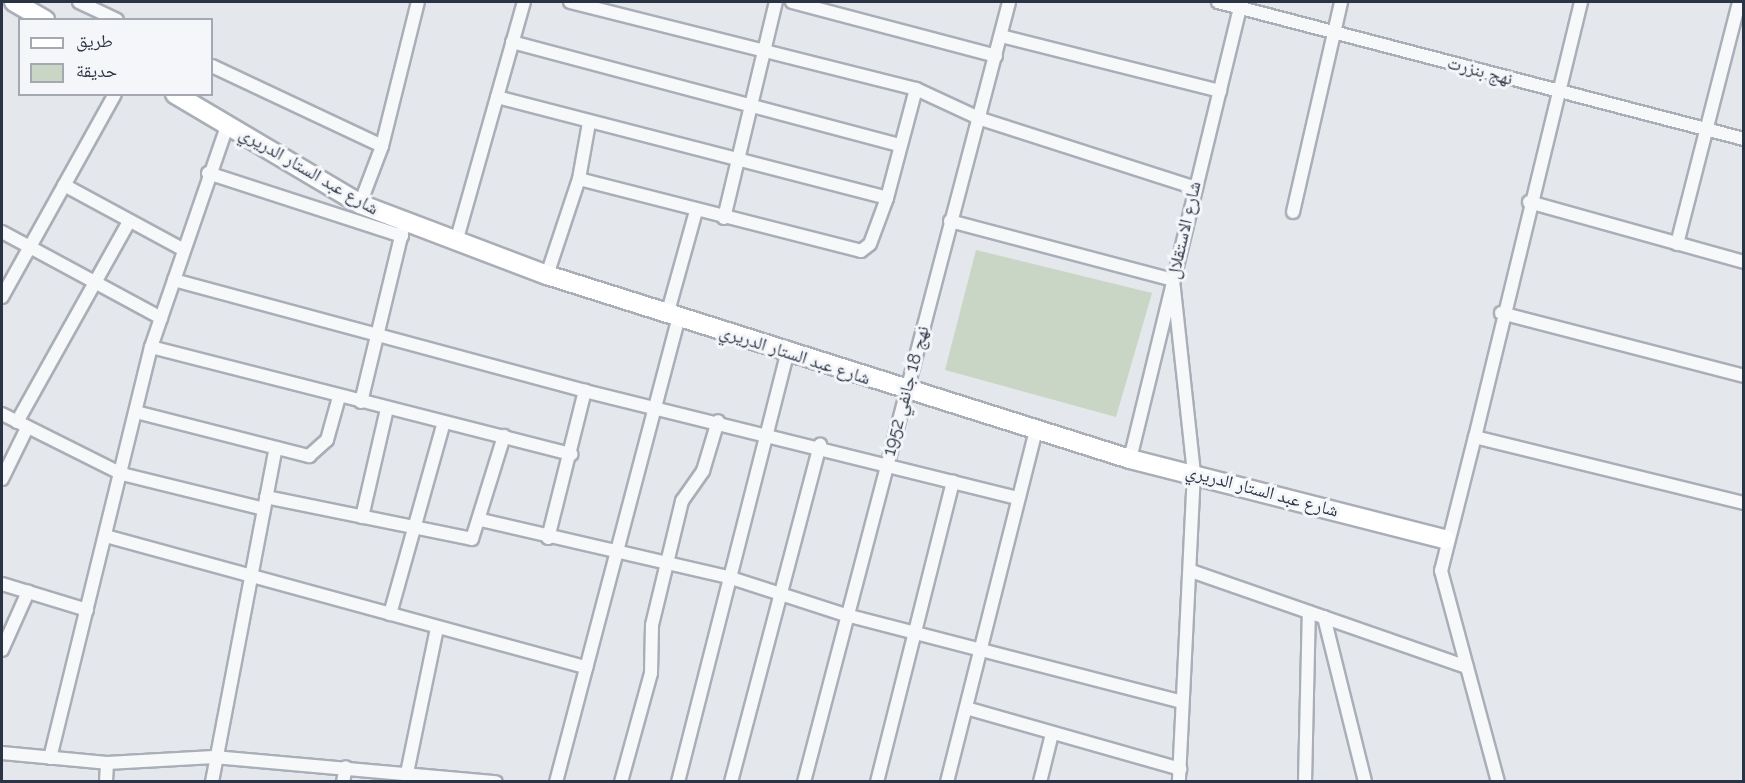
<!DOCTYPE html>
<html>
<head>
<meta charset="utf-8">
<style>
  body { margin:0 }
  #map { position:relative; width:1745px; height:783px; overflow:hidden; background:#e4e7ec; font-family:Raleway,"Noto Naskh Arabic",sans-serif }
  div>[style] { position:absolute }
  .green>* { inset:0; background:#c9d6c5 }
  .roads { filter:drop-shadow(2px 0 #a9aeb7) drop-shadow(-2px 0 #a9aeb7) drop-shadow(0 2px #a9aeb7) drop-shadow(0 -2px #a9aeb7) }
  .street>* { height:12px; margin:-6px; padding:0 6px; transform-origin:6px; border-radius:6px; background:#f7f8fa }
  .secondary>* { height:18px; margin:-9px; padding:0 9px; transform-origin:9px; border-radius:9px; background:#fff }
  span { translate:-50% -50%; white-space:nowrap; text-align:center; line-height:1.15; -webkit-text-stroke:6px #f4f6f9; paint-order:stroke }
  .street-label { font-size:18px; color:#2b3445 }
  .frame { position:absolute; inset:0; border:3px solid #2b3445; pointer-events:none }
  .legend { position:absolute; left:18px; top:18px; width:195px; height:78px; box-sizing:border-box; background:#f4f6f9; border:2px solid #a4a8b1; margin:0; padding:8px 10px; list-style:none; font-size:18px; color:#2b3445 }
  .legend li { display:flex; align-items:center; gap:12px; height:30px }
  .legend b { width:30px; border:2px solid #a4a8b1 }
</style>
</head>
<body>
<div id="map">
  <div class="green">
    <div style="clip-path:polygon(976px 250px,1152px 293px,1116px 417px,945px 370px)"></div>
  </div>
  <div class="roads">
    <div class="street">
      <div style="left:79px;top:2px;width:42px;rotate:25.3deg"></div>
      <div style="left:570px;top:2px;width:357px;rotate:14.1deg"></div>
      <div style="left:916px;top:89px;width:72px;rotate:24.8deg"></div>
      <div style="left:981px;top:119px;width:223px;rotate:17.8deg"></div>
      <div style="left:792px;top:2px;width:211px;rotate:14.8deg"></div>
      <div style="left:1218px;top:2px;width:544px;rotate:14.6deg"></div>
      <div style="left:1001px;top:36px;width:226px;rotate:14.1deg"></div>
      <div style="left:512px;top:42px;width:401px;rotate:14.9deg"></div>
      <div style="left:212px;top:66px;width:188px;rotate:25.2deg"></div>
      <div style="left:497px;top:97px;width:403px;rotate:14.5deg"></div>
      <div style="left:208px;top:173px;width:204px;rotate:18deg"></div>
      <div style="left:579px;top:179px;width:291px;rotate:14.3deg"></div>
      <div style="left:861px;top:251px;width:11px;rotate:-38deg"></div>
      <div style="left:870px;top:244px;width:49px;rotate:-69.7deg"></div>
      <div style="left:887px;top:198px;width:113px;rotate:-75.1deg"></div>
      <div style="left:64px;top:185px;width:136px;rotate:28.4deg"></div>
      <div style="left:1529px;top:202px;width:223px;rotate:15.6deg"></div>
      <div style="left:360px;top:204px;width:62px;rotate:-69.2deg"></div>
      <div style="left:382px;top:146px;width:148px;rotate:-76deg"></div>
      <div style="left:1293px;top:212px;width:215px;rotate:-77.1deg"></div>
      <div style="left:724px;top:218px;width:222px;rotate:-76.5deg"></div>
      <div style="left:950px;top:221px;width:231px;rotate:14.8deg"></div>
      <div style="left:1173px;top:280px;width:193px;rotate:83.8deg"></div>
      <div style="left:1194px;top:472px;width:310px;rotate:92.8deg"></div>
      <div style="left:2px;top:232px;width:181px;rotate:28.4deg"></div>
      <div style="left:456px;top:242px;width:249px;rotate:-74.2deg"></div>
      <div style="left:1677px;top:244px;width:250px;rotate:-75.6deg"></div>
      <div style="left:547px;top:275px;width:101px;rotate:-71.6deg"></div>
      <div style="left:579px;top:179px;width:57px;rotate:-79.9deg"></div>
      <div style="left:174px;top:280px;width:426px;rotate:15.1deg"></div>
      <div style="left:585px;top:391px;width:445px;rotate:13.9deg"></div>
      <div style="left:2px;top:297px;width:232px;rotate:-60.9deg"></div>
      <div style="left:1501px;top:313px;width:251px;rotate:14.5deg"></div>
      <div style="left:667px;top:315px;width:108px;rotate:-74.4deg"></div>
      <div style="left:151px;top:347px;width:434px;rotate:14.3deg"></div>
      <div style="left:361px;top:402px;width:178px;rotate:-76.4deg"></div>
      <div style="left:136px;top:412px;width:179px;rotate:14.3deg"></div>
      <div style="left:309px;top:456px;width:24px;rotate:-42deg"></div>
      <div style="left:327px;top:440px;width:45px;rotate:-74.4deg"></div>
      <div style="left:2px;top:414px;width:134px;rotate:26.6deg"></div>
      <div style="left:122px;top:474px;width:146px;rotate:13.8deg"></div>
      <div style="left:17px;top:422px;width:228px;rotate:-60.8deg"></div>
      <div style="left:1475px;top:437px;width:448px;rotate:-76.3deg"></div>
      <div style="left:1130px;top:459px;width:470px;rotate:-76.3deg"></div>
      <div style="left:2px;top:479px;width:57px;rotate:-63.9deg"></div>
      <div style="left:266px;top:497px;width:210px;rotate:11.5deg"></div>
      <div style="left:472px;top:539px;width:108px;rotate:-72.7deg"></div>
      <div style="left:362px;top:517px;width:111px;rotate:-77deg"></div>
      <div style="left:481px;top:520px;width:253px;rotate:13deg"></div>
      <div style="left:728px;top:577px;width:124px;rotate:17.9deg"></div>
      <div style="left:846px;top:615px;width:347px;rotate:14.5deg"></div>
      <div style="left:106px;top:536px;width:498px;rotate:15.3deg"></div>
      <div style="left:548px;top:538px;width:152px;rotate:-75.9deg"></div>
      <div style="left:1191px;top:571px;width:292px;rotate:19.2deg"></div>
      <div style="left:2px;top:584px;width:89px;rotate:17deg"></div>
      <div style="left:390px;top:614px;width:199px;rotate:-74.3deg"></div>
      <div style="left:1324px;top:617px;width:170px;rotate:76deg"></div>
      <div style="left:2px;top:650px;width:64px;rotate:-65.9deg"></div>
      <div style="left:966px;top:708px;width:223px;rotate:15.9deg"></div>
      <div style="left:2px;top:753px;width:105px;rotate:5.4deg"></div>
      <div style="left:107px;top:763px;width:107px;rotate:-3.2deg"></div>
      <div style="left:214px;top:757px;width:283px;rotate:5.1deg"></div>
      <div style="left:50px;top:758px;width:423px;rotate:-76.2deg"></div>
      <div style="left:151px;top:347px;width:236px;rotate:-71deg"></div>
      <div style="left:407px;top:773px;width:148px;rotate:-78.3deg"></div>
      <div style="left:106px;top:782px;width:19px;rotate:-87deg"></div>
      <div style="left:212px;top:782px;width:340px;rotate:-79.2deg"></div>
      <div style="left:343px;top:782px;width:15px;rotate:-79deg"></div>
      <div style="left:556px;top:782px;width:479px;rotate:-75.2deg"></div>
      <div style="left:621px;top:782px;width:113px;rotate:-74.6deg"></div>
      <div style="left:651px;top:673px;width:48px;rotate:-88.8deg"></div>
      <div style="left:652px;top:625px;width:128px;rotate:-76.4deg"></div>
      <div style="left:682px;top:501px;width:37px;rotate:-55deg"></div>
      <div style="left:703px;top:471px;width:52px;rotate:-73.3deg"></div>
      <div style="left:678px;top:782px;width:444px;rotate:-75.7deg"></div>
      <div style="left:731px;top:782px;width:349px;rotate:-75.2deg"></div>
      <div style="left:804px;top:782px;width:806px;rotate:-75.27deg"></div>
      <div style="left:877px;top:782px;width:310px;rotate:-75.8deg"></div>
      <div style="left:947px;top:782px;width:363px;rotate:-75.8deg"></div>
      <div style="left:1040px;top:782px;width:49px;rotate:-76deg"></div>
      <div style="left:1305px;top:782px;width:170px;rotate:-88.7deg"></div>
      <div style="left:1498px;top:782px;width:219px;rotate:-105.1deg"></div>
      <div style="left:1441px;top:571px;width:138px;rotate:-75.8deg"></div>
      <div style="left:1475px;top:437px;width:277px;rotate:13.8deg"></div>
    </div>
    <div class="secondary">
      <div style="left:14px;top:2px;width:36px;rotate:30deg"></div>
      <div style="left:175px;top:94px;width:215px;rotate:30.7deg"></div>
      <div style="left:360px;top:204px;width:200px;rotate:20.8deg"></div>
      <div style="left:547px;top:275px;width:611px;rotate:17.52deg"></div>
      <div style="left:1130px;top:459px;width:325px;rotate:14.3deg"></div>
    </div>
  </div>
  <div class="street-label">
    <span style="left:1480px;top:71px;rotate:15deg">نهج بنزرت</span>
    <span style="left:309px;top:171px;rotate:30deg">شارع عبد الستار الدريري</span>
    <span style="left:1184px;top:230px;rotate:-77deg">شارع الاستقلال</span>
    <span style="left:795px;top:355px;rotate:18deg">شارع عبد الستار الدريري</span>
    <span style="left:906px;top:391px;rotate:-75deg">نهج 18 جانفي 1952</span>
    <span style="left:1262px;top:491px;rotate:15deg">شارع عبد الستار الدريري</span>
  </div>
  <div class="frame"></div>
  <ul class="legend">
  <li><b style="height:8px;background:#fff"></b>طريق</li>
  <li><b style="height:16px;background:#c9d6c5"></b>حديقة</li>
  </ul>
</div>
</body>
</html>
